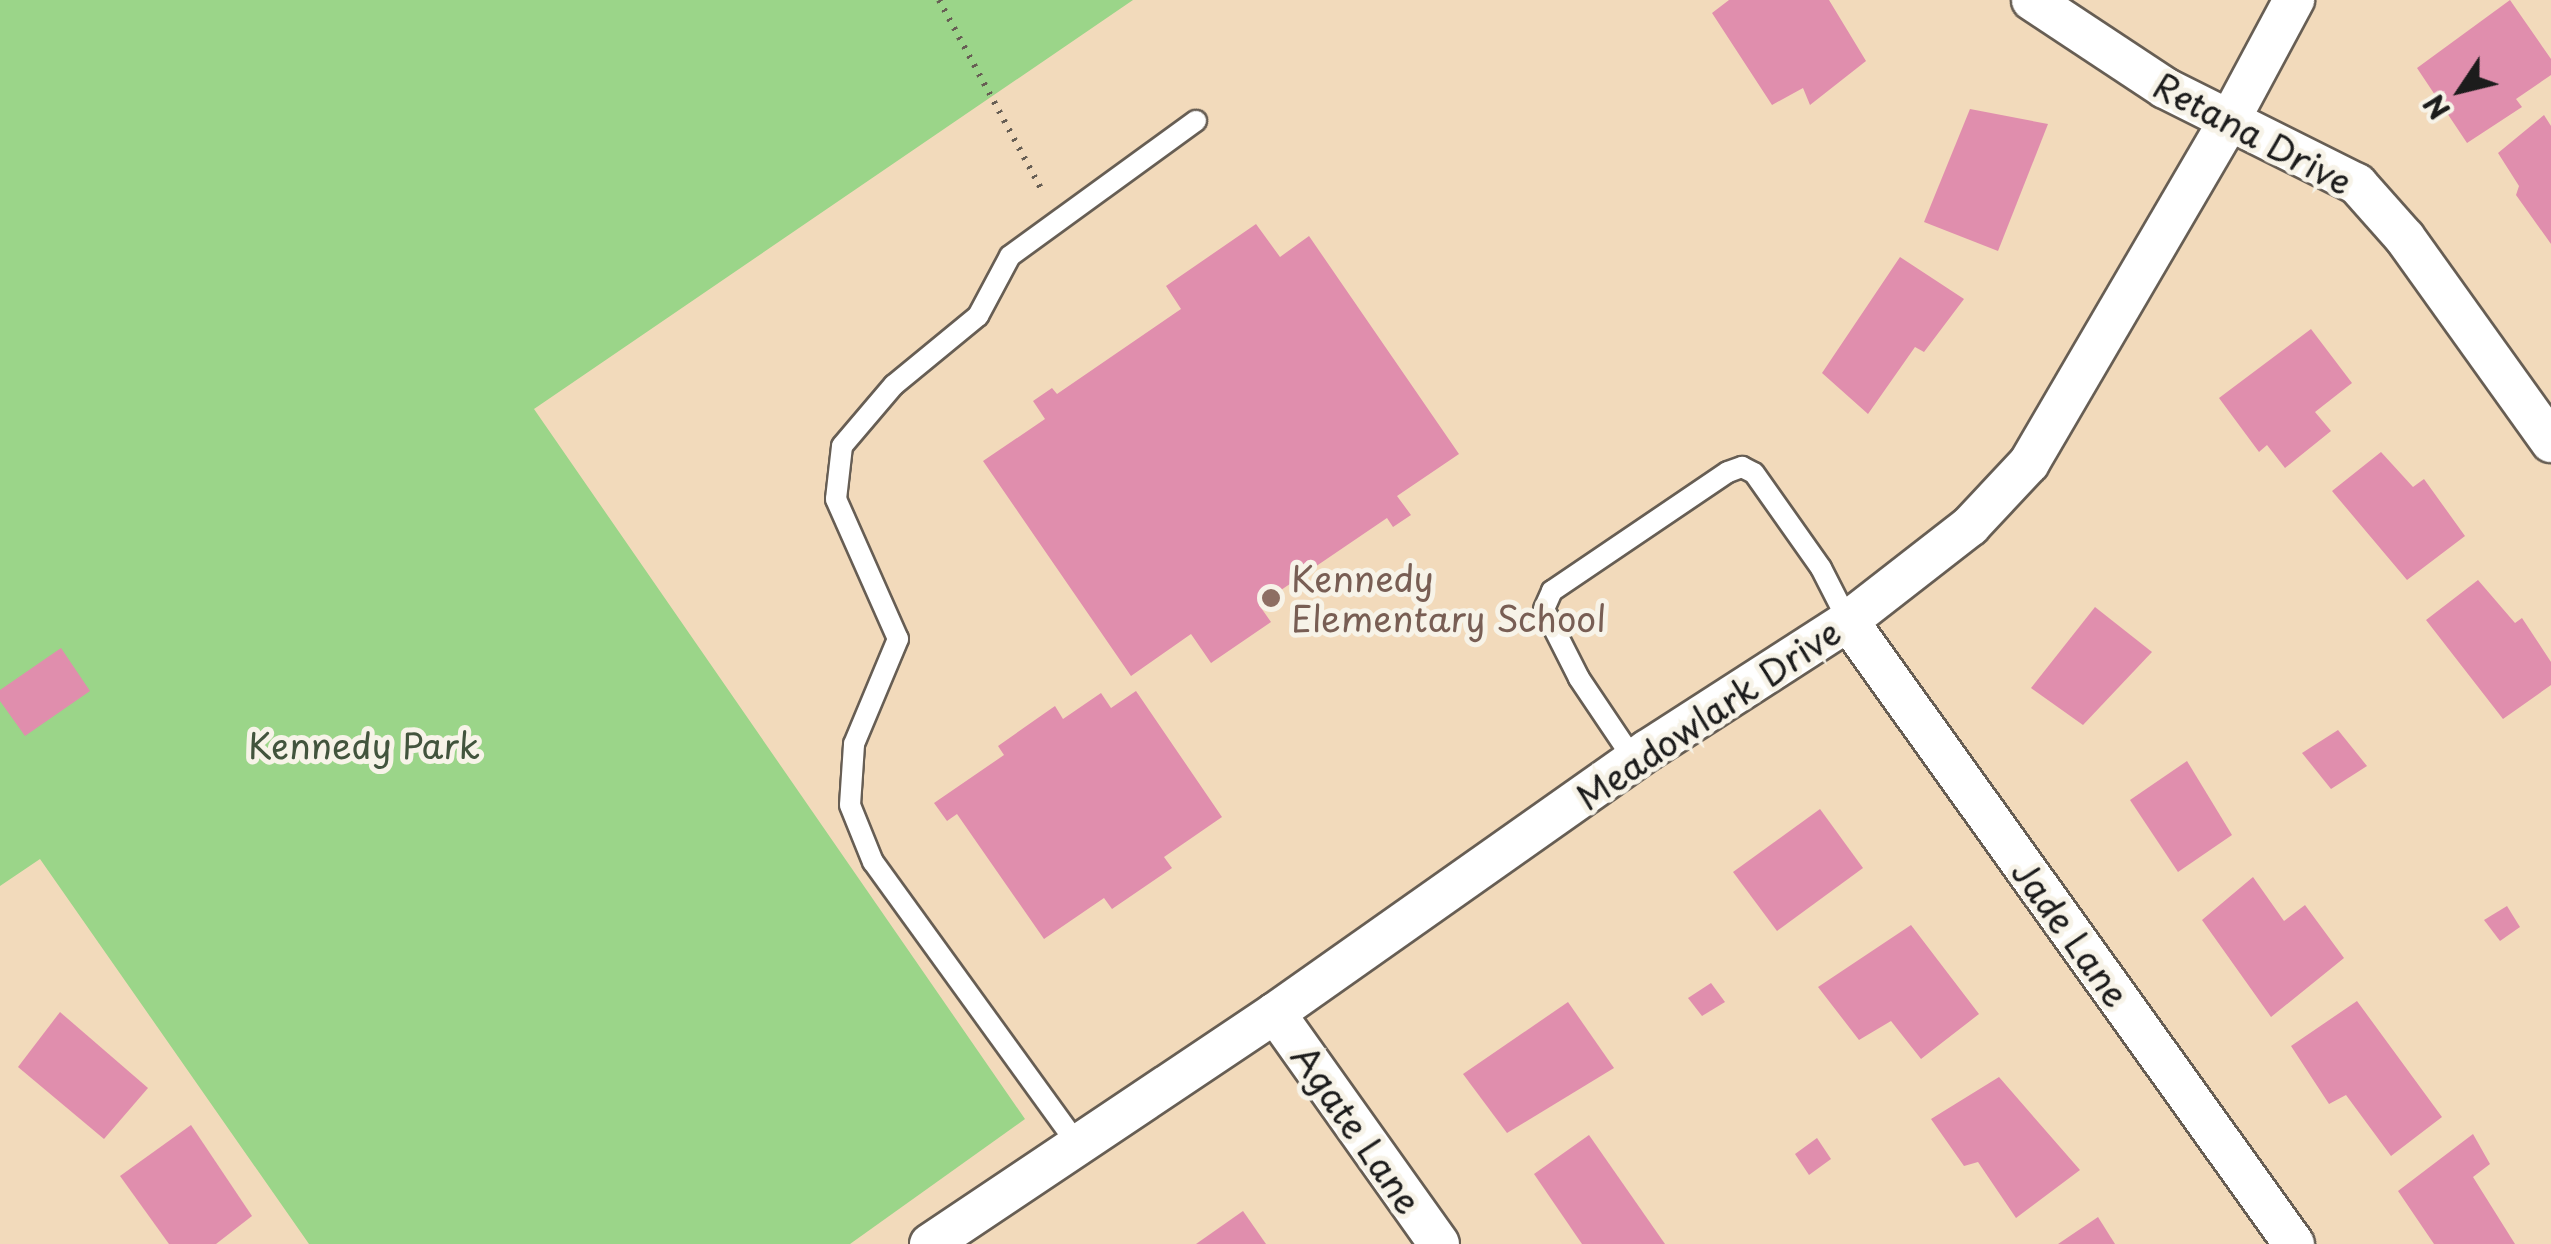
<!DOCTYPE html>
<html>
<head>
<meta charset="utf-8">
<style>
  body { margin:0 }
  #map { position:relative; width:2551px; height:1244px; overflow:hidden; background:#f2dabb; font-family:"Playpen Sans",sans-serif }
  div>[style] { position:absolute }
  .green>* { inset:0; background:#9bd589 }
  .building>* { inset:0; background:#e08ead }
  .path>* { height:6px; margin-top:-3px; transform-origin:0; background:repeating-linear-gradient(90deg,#675e54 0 2.5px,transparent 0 10.5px) }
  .roads { filter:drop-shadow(2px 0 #675e54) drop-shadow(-2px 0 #675e54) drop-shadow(0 2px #675e54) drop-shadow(0 -2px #675e54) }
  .service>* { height:20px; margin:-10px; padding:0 10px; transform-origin:10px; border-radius:10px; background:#fff }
  .minor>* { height:40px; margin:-20px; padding:0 20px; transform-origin:20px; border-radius:20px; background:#fff }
  .dots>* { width:28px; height:28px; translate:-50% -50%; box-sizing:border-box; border:5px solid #f7f3e8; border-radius:50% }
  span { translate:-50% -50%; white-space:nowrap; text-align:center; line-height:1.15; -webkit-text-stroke:10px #f7f3e8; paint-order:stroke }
  .street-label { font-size:35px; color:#1c1c1c }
  .education-label { font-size:35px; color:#785e54 }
  .left { translate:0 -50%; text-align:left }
  .park-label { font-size:35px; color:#42543d }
  .north { position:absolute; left:2411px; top:40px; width:100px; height:100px; -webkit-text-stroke:8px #f7f3e8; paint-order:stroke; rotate:235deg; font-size:28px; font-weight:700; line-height:40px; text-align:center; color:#1c1c1c }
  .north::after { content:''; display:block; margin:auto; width:35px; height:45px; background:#1c1c1c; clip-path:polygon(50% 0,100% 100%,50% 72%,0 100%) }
</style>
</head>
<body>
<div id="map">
  <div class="green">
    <div style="clip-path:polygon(0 0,1133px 0,534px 409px,1025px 1119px,850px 1244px,309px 1244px,40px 859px,0 886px)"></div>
  </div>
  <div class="building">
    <div style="clip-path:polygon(1729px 0,1829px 0,1866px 61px,1810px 105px,1803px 88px,1772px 105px,1712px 13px)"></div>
    <div style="clip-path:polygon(2510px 0,2551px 59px,2551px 75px,2516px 99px,2522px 107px,2467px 143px,2417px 68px)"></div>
    <div style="clip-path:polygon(1970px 109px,2048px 124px,1998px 251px,1924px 222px)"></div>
    <div style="clip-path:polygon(2544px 115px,2551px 126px,2551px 244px,2516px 195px,2519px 186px,2498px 153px)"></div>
    <div style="clip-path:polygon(1256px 224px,1280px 257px,1309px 236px,1459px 454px,1397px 496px,1411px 515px,1393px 527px,1387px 518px,1259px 605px,1271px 622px,1211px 663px,1191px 634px,1131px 676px,983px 461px,1045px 419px,1033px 401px,1052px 388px,1057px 394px,1181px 309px,1166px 286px)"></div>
    <div style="clip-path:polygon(1900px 257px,1964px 299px,1924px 352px,1915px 347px,1868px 414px,1822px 373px)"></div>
    <div style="clip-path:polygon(2311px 329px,2352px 383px,2315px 412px,2331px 431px,2285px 468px,2267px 445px,2259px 452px,2219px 398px)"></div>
    <div style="clip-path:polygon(2381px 452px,2413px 487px,2424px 479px,2465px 536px,2407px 580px,2332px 491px)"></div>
    <div style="clip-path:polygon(2478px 580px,2515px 623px,2522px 618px,2551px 662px,2551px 685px,2503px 719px,2426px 620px)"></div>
    <div style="clip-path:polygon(2095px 607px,2152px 652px,2083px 725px,2031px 688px)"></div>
    <div style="clip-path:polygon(61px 648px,90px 691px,25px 736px,0 701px,0 690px)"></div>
    <div style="clip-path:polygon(1136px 691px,1222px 817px,1164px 857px,1172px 868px,1112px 909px,1104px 898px,1044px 939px,957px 814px,947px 821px,934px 803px,1004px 755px,998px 746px,1055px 706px,1063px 719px,1101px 693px,1111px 708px)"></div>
    <div style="clip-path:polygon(2338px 730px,2367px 766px,2331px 789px,2302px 753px)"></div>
    <div style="clip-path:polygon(2187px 761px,2232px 835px,2178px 872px,2130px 800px)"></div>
    <div style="clip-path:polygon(1820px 809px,1863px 868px,1777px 931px,1733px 872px)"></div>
    <div style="clip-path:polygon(2253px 877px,2284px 921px,2305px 905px,2344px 958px,2271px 1017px,2202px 920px)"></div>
    <div style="clip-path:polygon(2507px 906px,2520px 927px,2500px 941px,2484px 920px)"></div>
    <div style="clip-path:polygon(1911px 925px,1979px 1014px,1921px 1059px,1891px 1021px,1859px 1040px,1818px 987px)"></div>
    <div style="clip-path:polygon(1711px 983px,1725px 1002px,1702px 1016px,1688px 998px)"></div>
    <div style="clip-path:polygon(2357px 1001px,2442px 1117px,2391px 1156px,2346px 1095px,2329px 1104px,2291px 1046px)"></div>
    <div style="clip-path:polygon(1568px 1002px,1614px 1068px,1507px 1133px,1463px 1074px)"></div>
    <div style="clip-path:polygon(60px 1012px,148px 1088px,104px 1139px,18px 1067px)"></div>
    <div style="clip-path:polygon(1999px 1077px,2080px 1170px,2016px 1218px,1978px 1162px,1964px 1166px,1931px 1119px)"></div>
    <div style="clip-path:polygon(191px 1125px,252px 1216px,216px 1244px,169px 1244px,120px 1176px)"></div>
    <div style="clip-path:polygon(2473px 1134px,2490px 1164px,2473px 1177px,2515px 1244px,2434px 1244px,2398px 1191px)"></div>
    <div style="clip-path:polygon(1589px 1135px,1665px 1244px,1582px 1244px,1534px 1174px)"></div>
    <div style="clip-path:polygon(1817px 1138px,1831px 1159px,1809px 1175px,1795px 1154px)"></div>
    <div style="clip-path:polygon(1243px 1211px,1266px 1244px,1196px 1244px)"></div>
    <div style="clip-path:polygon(2098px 1217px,2115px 1244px,2058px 1244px)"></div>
  </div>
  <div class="path">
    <div style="left:939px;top:0;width:218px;rotate:61.6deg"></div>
  </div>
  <div class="roads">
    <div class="service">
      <div style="left:1634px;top:760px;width:99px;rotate:-123.9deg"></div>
      <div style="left:1579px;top:678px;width:77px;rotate:-116.9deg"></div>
      <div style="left:1544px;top:609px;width:20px;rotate:-66deg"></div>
      <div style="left:1552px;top:591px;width:212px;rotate:-34.1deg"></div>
      <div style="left:1728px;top:472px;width:15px;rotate:-20deg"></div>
      <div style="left:1742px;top:467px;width:13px;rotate:27deg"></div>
      <div style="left:1754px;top:473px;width:116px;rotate:54.8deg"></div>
      <div style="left:1821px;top:568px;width:59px;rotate:63deg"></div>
      <div style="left:1078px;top:1145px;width:349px;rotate:-125.9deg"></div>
      <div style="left:873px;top:862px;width:61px;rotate:-112deg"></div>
      <div style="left:850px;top:805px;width:61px;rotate:-86.2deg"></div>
      <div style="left:854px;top:744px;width:114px;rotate:-67.3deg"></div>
      <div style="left:898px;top:639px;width:153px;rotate:-113.9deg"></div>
      <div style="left:836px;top:499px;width:53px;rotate:-83.5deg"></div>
      <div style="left:842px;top:446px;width:80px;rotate:-49.6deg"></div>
      <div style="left:894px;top:385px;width:109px;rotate:-39.4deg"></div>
      <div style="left:978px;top:316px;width:68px;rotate:-61.9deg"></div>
      <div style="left:1010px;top:256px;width:230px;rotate:-36deg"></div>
    </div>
    <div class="minor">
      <div style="left:2032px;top:0;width:159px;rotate:33.5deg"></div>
      <div style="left:2165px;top:88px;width:215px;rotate:26.6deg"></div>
      <div style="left:2357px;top:184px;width:72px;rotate:48.4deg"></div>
      <div style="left:2405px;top:238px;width:251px;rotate:54.4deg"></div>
      <div style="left:1848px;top:621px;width:766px;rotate:54.4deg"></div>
      <div style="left:1275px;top:1013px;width:283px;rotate:54.6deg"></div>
      <div style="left:930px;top:1244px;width:415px;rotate:-33.8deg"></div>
      <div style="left:1275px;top:1013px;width:456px;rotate:-35.2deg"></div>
      <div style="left:1648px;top:750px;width:238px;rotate:-32.8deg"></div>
      <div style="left:1848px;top:621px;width:155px;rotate:-37.9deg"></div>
      <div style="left:1970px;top:526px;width:86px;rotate:-46.9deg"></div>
      <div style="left:2029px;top:463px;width:394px;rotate:-59.7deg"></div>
      <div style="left:2228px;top:123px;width:140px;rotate:-61.8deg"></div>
    </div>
  </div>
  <div class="dots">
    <div style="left:1271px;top:598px;background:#8d6e63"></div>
  </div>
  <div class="street-label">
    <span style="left:2253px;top:133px;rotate:28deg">Retana Drive</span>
    <span style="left:1708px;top:714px;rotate:-34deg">Meadowlark Drive</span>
    <span style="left:2071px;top:933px;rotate:54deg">Jade Lane</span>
    <span style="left:1357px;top:1129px;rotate:55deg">Agate Lane</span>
  </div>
  <div class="education-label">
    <span class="left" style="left:1291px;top:598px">Kennedy<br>Elementary School</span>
  </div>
  <div class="park-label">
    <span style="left:364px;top:745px">Kennedy Park</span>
  </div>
  <div class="north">N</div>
</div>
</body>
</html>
